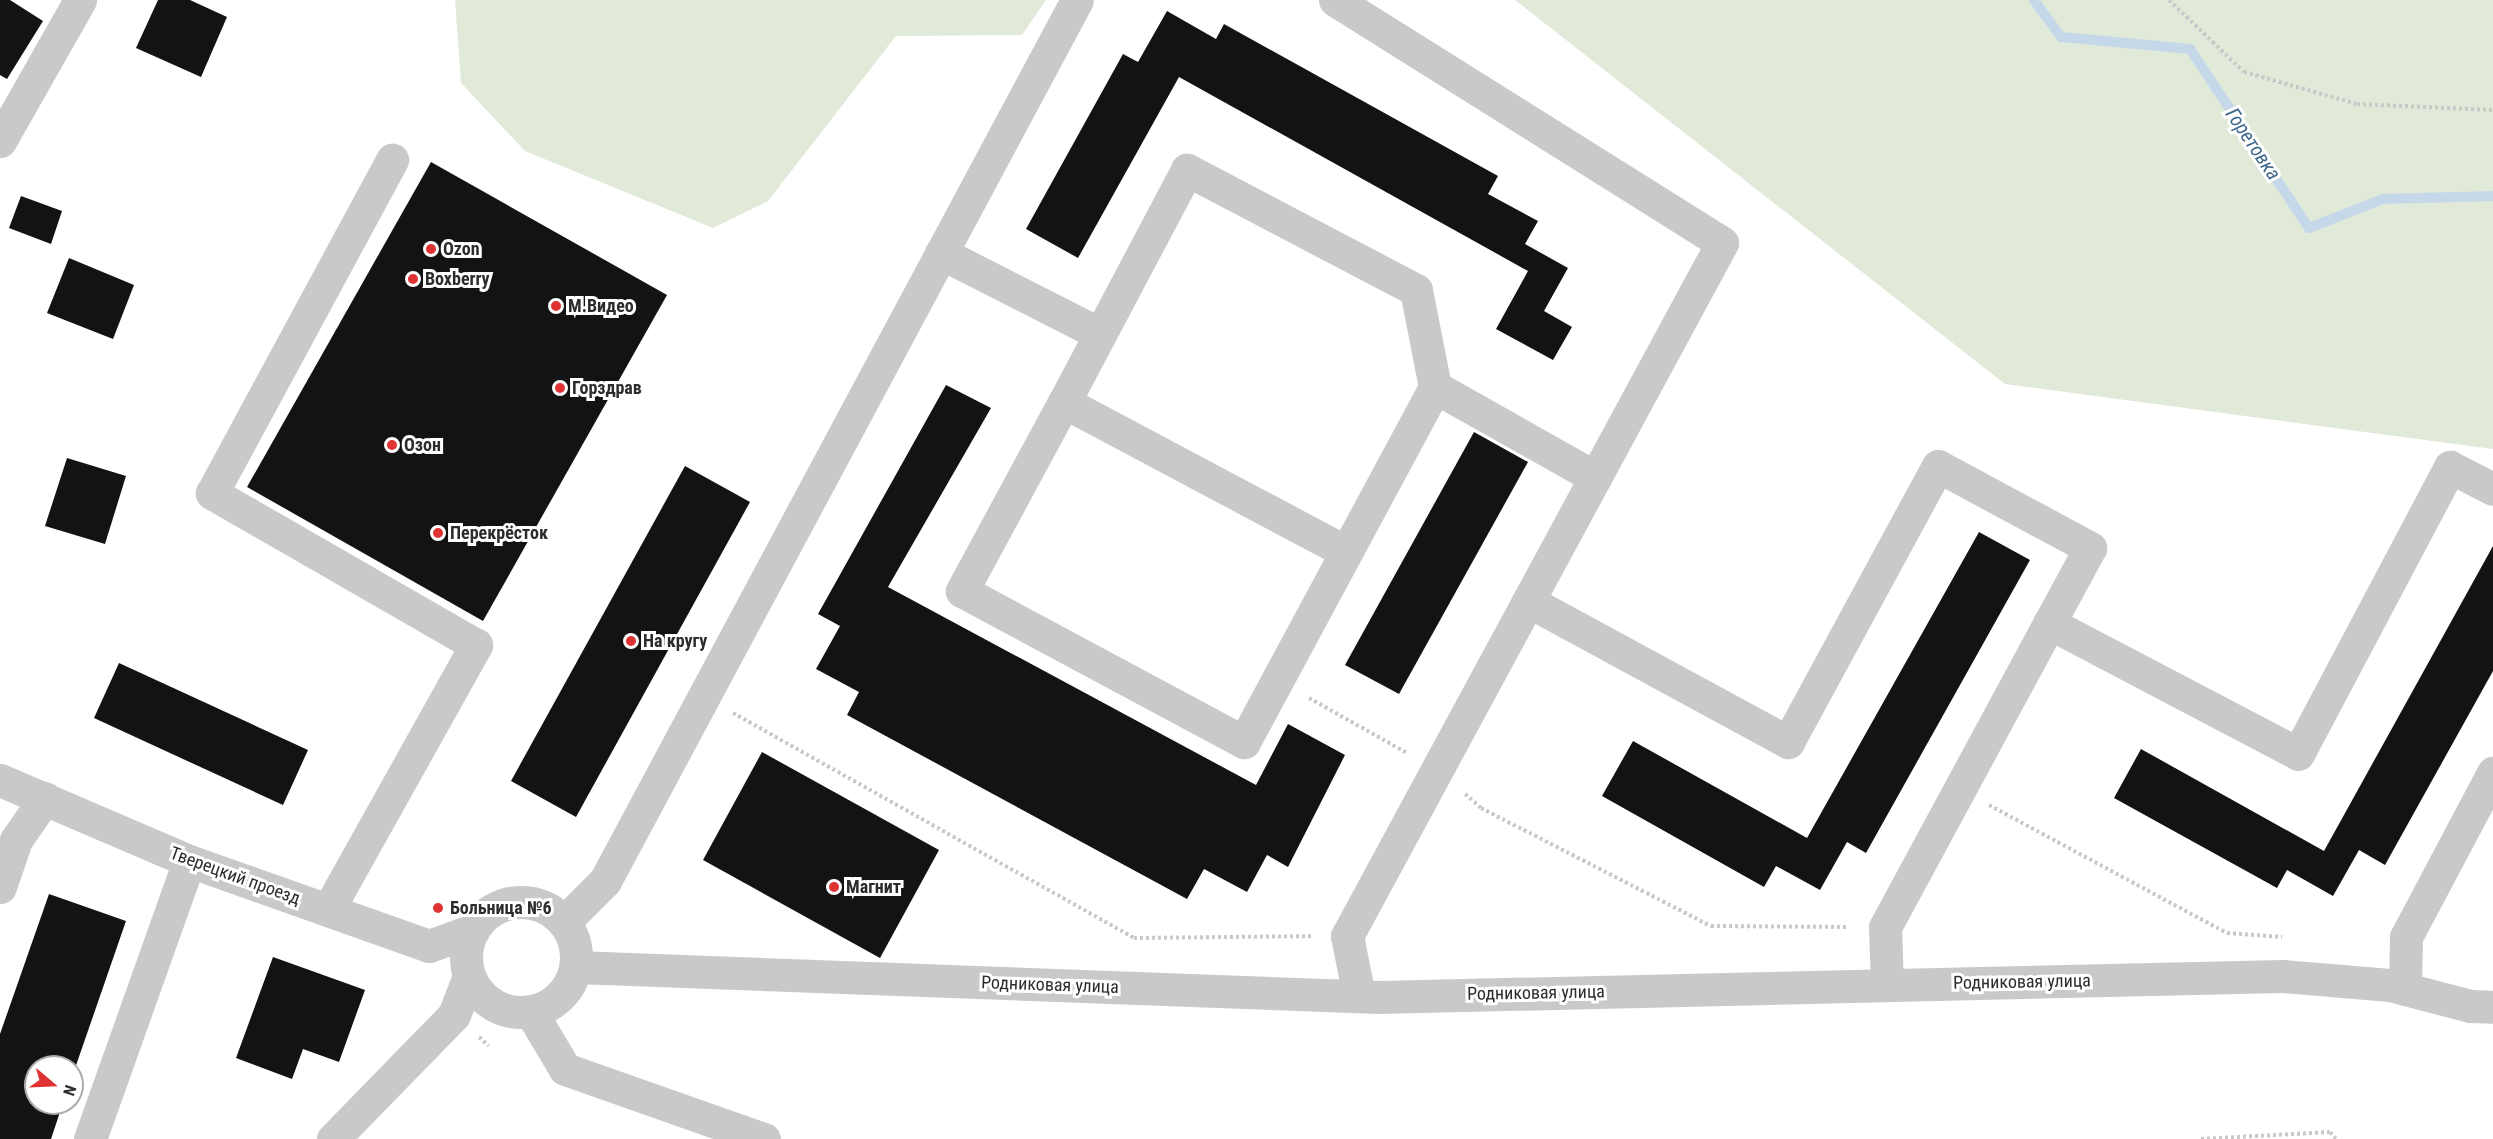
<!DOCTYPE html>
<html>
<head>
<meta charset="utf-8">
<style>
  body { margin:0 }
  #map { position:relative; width:2493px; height:1139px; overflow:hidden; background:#fff; font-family:"Roboto Condensed",sans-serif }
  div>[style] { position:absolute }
  .green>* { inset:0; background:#e1e9d9 }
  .stream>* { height:10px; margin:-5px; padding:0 5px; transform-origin:5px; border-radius:5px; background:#c5d8e9 }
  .building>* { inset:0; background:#131313 }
  .path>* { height:4px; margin-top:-2px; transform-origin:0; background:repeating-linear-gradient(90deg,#c9c9c9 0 3px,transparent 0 6px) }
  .minor>* { height:33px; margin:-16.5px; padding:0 16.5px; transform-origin:16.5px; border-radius:16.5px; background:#c9c9c9 }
  .minor>.ring { margin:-16.5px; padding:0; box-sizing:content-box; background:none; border:33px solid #c9c9c9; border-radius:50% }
  .dots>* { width:16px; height:16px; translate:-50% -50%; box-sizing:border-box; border:3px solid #fff; border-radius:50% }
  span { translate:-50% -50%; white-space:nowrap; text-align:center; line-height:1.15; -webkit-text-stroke:6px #fff; paint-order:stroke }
  .poi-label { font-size:18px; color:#2c2c2c; font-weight:700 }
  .left { translate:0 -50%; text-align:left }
  .street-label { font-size:18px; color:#2c2c2c }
  .water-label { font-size:20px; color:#3d678a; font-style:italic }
  .north { position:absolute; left:24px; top:1055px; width:60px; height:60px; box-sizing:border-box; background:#fff; border:2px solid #ababab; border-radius:50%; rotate:109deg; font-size:16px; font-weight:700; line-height:24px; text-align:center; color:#2c2c2c }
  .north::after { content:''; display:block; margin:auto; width:21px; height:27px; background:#df3232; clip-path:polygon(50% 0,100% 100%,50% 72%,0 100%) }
</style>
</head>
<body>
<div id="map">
  <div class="green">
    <div style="clip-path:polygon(455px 0,1046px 0,1022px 35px,896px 36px,768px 201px,713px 228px,525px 151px,461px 83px)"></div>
    <div style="clip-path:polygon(1515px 0,2493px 0,2493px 449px,2005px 384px)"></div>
  </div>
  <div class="stream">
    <div style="left:2034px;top:0;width:46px;rotate:53.9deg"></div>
    <div style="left:2061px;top:37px;width:130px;rotate:5.3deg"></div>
    <div style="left:2190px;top:49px;width:215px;rotate:56.4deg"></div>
    <div style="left:2309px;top:228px;width:79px;rotate:-21.4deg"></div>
    <div style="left:2383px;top:199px;width:110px;rotate:-1.6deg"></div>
  </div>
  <div class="building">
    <div style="clip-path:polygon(0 0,10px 0,43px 21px,7px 79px,0 75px)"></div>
    <div style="clip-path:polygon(158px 0,190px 0,227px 17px,201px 77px,136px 48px)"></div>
    <div style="clip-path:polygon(1167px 11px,1216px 39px,1224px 24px,1498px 176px,1488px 194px,1538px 221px,1525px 244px,1568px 268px,1544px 311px,1572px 327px,1553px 360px,1496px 329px,1528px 271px,1179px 77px,1078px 258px,1026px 229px,1123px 54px,1138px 62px)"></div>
    <div style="clip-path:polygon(431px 162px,667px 295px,483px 621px,247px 487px)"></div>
    <div style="clip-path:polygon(21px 196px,62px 211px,51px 244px,9px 228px)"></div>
    <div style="clip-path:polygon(69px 258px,134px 285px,113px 339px,47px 313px)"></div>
    <div style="clip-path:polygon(946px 385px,991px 408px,888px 587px,1256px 785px,1288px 724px,1345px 755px,1288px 867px,1267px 855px,1247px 892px,1204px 869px,1187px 899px,847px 715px,859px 692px,816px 669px,840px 626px,818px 614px)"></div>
    <div style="clip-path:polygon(1474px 432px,1528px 462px,1399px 694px,1345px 665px)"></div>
    <div style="clip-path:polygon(67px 458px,126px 476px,105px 544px,45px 526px)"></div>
    <div style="clip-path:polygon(685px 466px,750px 502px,576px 817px,511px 781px)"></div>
    <div style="clip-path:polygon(1979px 532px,2030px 560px,1866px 853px,1847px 842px,1820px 890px,1776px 866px,1764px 887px,1602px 796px,1633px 741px,1807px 838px)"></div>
    <div style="clip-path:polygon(2493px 546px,2493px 671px,2385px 865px,2359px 850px,2333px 896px,2287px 870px,2277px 888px,2114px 798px,2141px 749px,2324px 851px)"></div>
    <div style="clip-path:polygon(119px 663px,308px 750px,283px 805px,94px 718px)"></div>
    <div style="clip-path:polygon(762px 752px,939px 850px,880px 958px,703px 860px)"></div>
    <div style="clip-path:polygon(49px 894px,126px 921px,72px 1077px,72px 1067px,36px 1067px,36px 1103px,63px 1103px,51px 1139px,0 1139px,0 1034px)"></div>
    <div style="clip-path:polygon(273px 957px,365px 990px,339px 1062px,303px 1049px,292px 1079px,236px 1058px)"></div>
  </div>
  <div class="path">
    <div style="left:2169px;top:0;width:104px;rotate:43.8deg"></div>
    <div style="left:2244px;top:72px;width:117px;rotate:15.8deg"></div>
    <div style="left:2357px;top:104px;width:136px;rotate:2.5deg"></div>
    <div style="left:1309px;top:698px;width:112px;rotate:29.3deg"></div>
    <div style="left:733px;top:713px;width:460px;rotate:29.3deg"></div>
    <div style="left:1134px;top:938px;width:178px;rotate:-0.6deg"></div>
    <div style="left:1465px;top:794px;width:21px;rotate:41deg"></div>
    <div style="left:1481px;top:808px;width:259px;rotate:27.2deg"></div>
    <div style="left:1711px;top:926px;width:138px;rotate:0.4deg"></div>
    <div style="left:1989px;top:805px;width:270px;rotate:28.3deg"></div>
    <div style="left:2227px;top:933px;width:55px;rotate:4.2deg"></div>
    <div style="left:479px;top:1037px;width:13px;rotate:42deg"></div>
    <div style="left:2201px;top:1139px;width:129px;rotate:-3.1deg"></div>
    <div style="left:2330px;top:1132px;width:9px;rotate:49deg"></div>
  </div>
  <div class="minor">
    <div style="left:1335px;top:0;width:457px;rotate:32.1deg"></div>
    <div style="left:1722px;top:243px;width:788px;rotate:118.42deg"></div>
    <div style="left:1347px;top:936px;width:61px;rotate:78.7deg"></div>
    <div style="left:0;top:141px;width:162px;rotate:-60.4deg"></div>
    <div style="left:941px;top:253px;width:178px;rotate:27deg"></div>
    <div style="left:1435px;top:387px;width:184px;rotate:29.4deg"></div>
    <div style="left:1064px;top:402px;width:215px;rotate:118.4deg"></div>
    <div style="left:962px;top:591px;width:320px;rotate:28.2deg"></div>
    <div style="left:1244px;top:742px;width:403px;rotate:-61.7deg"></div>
    <div style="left:1435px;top:387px;width:99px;rotate:-101.1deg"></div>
    <div style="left:1416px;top:290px;width:259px;rotate:-152.3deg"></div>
    <div style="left:1187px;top:170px;width:263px;rotate:117.9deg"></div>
    <div style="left:1064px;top:402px;width:319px;rotate:28deg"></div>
    <div style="left:1528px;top:601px;width:296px;rotate:28.5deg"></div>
    <div style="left:1788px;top:742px;width:314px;rotate:-61.5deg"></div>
    <div style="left:1938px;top:466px;width:173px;rotate:28.3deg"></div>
    <div style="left:2090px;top:548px;width:431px;rotate:118.4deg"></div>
    <div style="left:1885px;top:927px;width:58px;rotate:88deg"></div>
    <div style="left:2049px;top:623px;width:281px;rotate:27.7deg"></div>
    <div style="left:2298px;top:754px;width:325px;rotate:-62.1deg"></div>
    <div style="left:2450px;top:467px;width:48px;rotate:27.1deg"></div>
    <div style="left:0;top:780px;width:206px;rotate:23.2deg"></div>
    <div style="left:189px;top:861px;width:255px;rotate:19.5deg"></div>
    <div style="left:429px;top:946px;width:47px;rotate:-20deg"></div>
    <div style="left:0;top:887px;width:50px;rotate:-71.2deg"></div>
    <div style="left:16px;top:840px;width:51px;rotate:-55.4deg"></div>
    <div class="ring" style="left:466px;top:902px;width:77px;height:77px"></div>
    <div style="left:328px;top:910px;width:304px;rotate:-60.8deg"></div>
    <div style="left:476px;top:645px;width:305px;rotate:-150.1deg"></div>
    <div style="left:212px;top:493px;width:379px;rotate:-61.6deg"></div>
    <div style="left:564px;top:922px;width:58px;rotate:-45deg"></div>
    <div style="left:605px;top:881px;width:999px;rotate:-61.82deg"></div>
    <div style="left:576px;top:967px;width:804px;rotate:2.14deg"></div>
    <div style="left:1379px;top:997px;width:904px;rotate:-1.33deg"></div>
    <div style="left:2283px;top:976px;width:107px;rotate:4.8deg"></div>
    <div style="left:2390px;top:985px;width:83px;rotate:14.7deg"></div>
    <div style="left:2470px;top:1006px;width:23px;rotate:2deg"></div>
    <div style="left:2405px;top:989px;width:52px;rotate:-88.9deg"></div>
    <div style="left:2406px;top:937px;width:186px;rotate:-62.1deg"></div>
    <div style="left:531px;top:1012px;width:66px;rotate:59.2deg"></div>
    <div style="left:565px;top:1069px;width:211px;rotate:19.4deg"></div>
    <div style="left:90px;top:1139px;width:295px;rotate:-70.4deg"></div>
    <div style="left:333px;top:1139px;width:173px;rotate:-45.7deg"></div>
    <div style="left:454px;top:1015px;width:42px;rotate:-69deg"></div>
  </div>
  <div class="dots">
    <div style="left:431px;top:249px;background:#df3232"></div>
    <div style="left:413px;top:279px;background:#df3232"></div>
    <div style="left:556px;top:306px;background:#df3232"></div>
    <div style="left:560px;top:388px;background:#df3232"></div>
    <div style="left:392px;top:445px;background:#df3232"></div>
    <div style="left:438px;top:533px;background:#df3232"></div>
    <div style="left:631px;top:641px;background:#df3232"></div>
    <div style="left:834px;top:887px;background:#df3232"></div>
    <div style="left:438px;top:908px;background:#df3232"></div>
  </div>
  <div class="poi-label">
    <span class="left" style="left:443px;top:249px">Ozon</span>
    <span class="left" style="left:425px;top:279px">Boxberry</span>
    <span class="left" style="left:568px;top:306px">М.Видео</span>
    <span class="left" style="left:572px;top:388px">Горздрав</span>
    <span class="left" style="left:404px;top:445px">Озон</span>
    <span class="left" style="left:450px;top:533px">Перекрёсток</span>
    <span class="left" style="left:643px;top:641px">На кругу</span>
    <span class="left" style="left:846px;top:887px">Магнит</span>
    <span class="left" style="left:450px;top:908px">Больница №6</span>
  </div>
  <div class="street-label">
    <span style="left:235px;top:876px;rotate:20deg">Тверецкий проезд</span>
    <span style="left:2022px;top:982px;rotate:-1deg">Родниковая улица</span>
    <span style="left:1050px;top:985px;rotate:2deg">Родниковая улица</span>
    <span style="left:1536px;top:993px;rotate:-1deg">Родниковая улица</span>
  </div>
  <div class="water-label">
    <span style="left:2253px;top:144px;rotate:56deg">Горетовка</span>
  </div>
  <div class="north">N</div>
</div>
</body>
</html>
